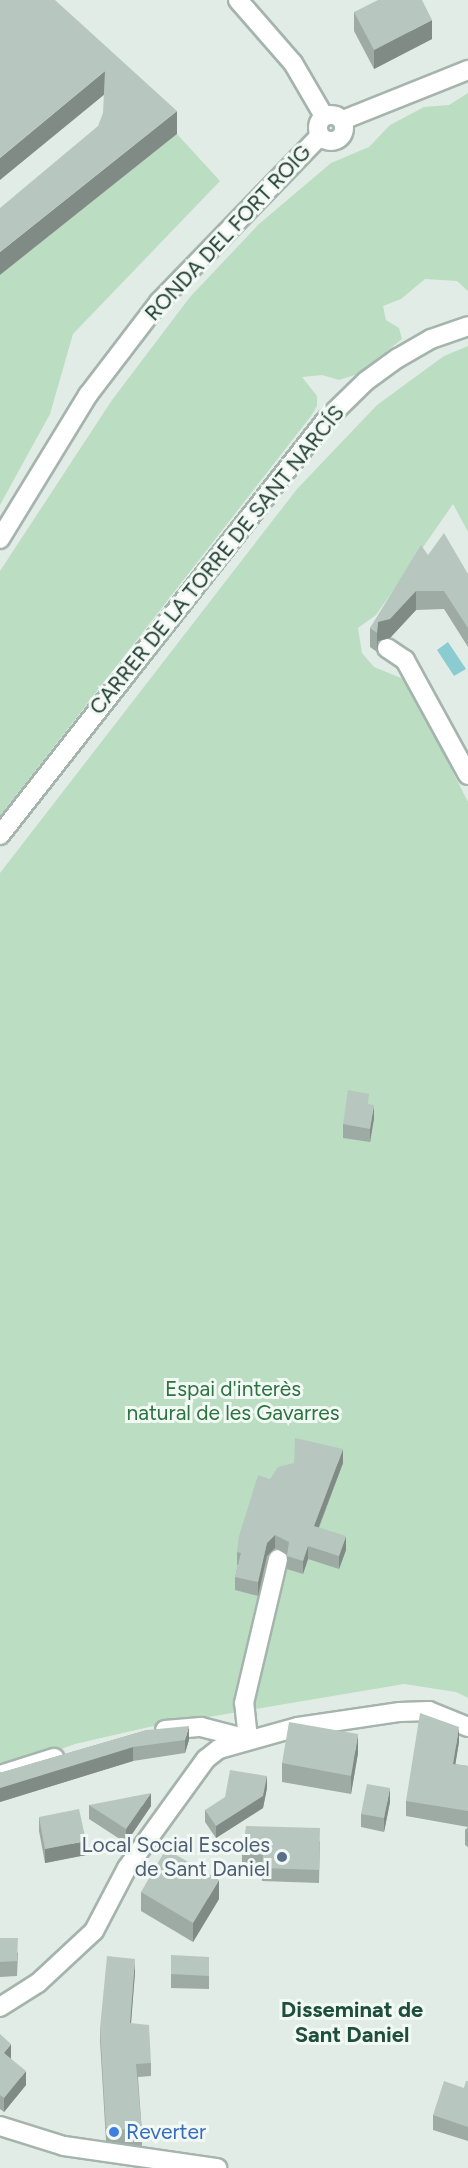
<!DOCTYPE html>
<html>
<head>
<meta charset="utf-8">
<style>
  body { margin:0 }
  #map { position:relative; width:468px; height:2168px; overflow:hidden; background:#e2ece7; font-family:Figtree,sans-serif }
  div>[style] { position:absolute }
  .green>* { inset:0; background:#bbddc1 }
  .water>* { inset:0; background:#8accd1 }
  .roads { filter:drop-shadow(2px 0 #a5b4ad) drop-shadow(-2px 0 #a5b4ad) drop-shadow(0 2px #a5b4ad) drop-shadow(0 -2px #a5b4ad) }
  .street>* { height:18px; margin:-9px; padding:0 9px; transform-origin:9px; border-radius:9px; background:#fff }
  .street>.ring { margin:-9px; padding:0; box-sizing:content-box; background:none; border:18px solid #fff; border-radius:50% }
  .wall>* { inset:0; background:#9daba4 }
  .shaded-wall>* { inset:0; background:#808b86 }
  .building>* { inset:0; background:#b7c7bf }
  .dots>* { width:16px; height:16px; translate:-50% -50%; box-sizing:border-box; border:3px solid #f2f9f5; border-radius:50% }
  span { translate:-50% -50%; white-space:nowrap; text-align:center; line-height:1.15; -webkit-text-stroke:6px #f2f9f5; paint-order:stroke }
  .street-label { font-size:21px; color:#223d33 }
  .park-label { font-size:21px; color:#2d7341 }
  .service-label { font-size:21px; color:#4e5e75 }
  .right { translate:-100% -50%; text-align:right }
  .shop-label { font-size:21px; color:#366cbe }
  .left { translate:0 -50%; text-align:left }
  .neighbourhood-label { font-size:22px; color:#1e4f3e; font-weight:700 }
</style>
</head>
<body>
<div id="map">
  <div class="green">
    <div style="clip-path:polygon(468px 93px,468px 291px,457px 281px,425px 279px,401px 299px,383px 306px,386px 320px,399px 328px,402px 339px,358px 374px,339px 380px,322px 375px,302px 377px,317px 396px,317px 406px,311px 416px,0 816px,0 571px,112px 400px,190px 297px,259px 224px,331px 163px,369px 147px,390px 125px,424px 107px,449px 105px)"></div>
    <div style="clip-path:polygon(177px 134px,220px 181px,73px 334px,50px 414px,0 505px,0 275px)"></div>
    <div style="clip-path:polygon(468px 346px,468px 532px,453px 504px,376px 615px,358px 628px,362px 653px,374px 667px,406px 680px,468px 802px,468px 1698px,456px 1692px,404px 1684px,149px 1727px,75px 1744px,0 1771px,0 873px,297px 489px,377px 405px,444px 356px)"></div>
  </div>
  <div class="water">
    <div style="clip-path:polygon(448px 642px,466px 669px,454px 676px,437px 650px)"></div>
  </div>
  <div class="roads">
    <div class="street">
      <div style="left:238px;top:0;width:84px;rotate:48.9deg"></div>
      <div style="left:293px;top:63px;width:61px;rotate:59.7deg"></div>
      <div class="ring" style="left:318px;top:115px;width:8px;height:8px"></div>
      <div style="left:343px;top:120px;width:135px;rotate:-21.8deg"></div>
      <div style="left:0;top:539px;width:169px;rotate:-58.6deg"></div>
      <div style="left:88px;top:395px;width:117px;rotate:-52.6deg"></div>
      <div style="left:159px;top:302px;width:230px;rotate:-45.9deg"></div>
      <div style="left:387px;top:648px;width:22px;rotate:34deg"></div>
      <div style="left:405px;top:660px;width:131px;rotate:61.3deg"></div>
      <div style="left:0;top:835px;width:528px;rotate:-51.85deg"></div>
      <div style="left:326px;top:420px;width:56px;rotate:-44.3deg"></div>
      <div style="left:366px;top:381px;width:39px;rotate:-36deg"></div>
      <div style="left:398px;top:358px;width:38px;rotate:-30deg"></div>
      <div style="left:431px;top:339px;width:39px;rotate:-19deg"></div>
      <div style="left:165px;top:1730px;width:36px;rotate:-5deg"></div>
      <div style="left:201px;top:1727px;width:49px;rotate:14.3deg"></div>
      <div style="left:248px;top:1739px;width:36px;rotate:-96deg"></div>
      <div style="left:244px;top:1703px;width:148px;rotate:-76.7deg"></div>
      <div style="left:0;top:1775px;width:57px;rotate:-17.5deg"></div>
      <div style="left:0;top:2007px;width:45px;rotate:-32.3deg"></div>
      <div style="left:38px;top:1983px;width:76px;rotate:-42.9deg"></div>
      <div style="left:94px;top:1931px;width:71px;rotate:-62.4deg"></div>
      <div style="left:127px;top:1868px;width:135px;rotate:-54.1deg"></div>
      <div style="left:206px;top:1759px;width:16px;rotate:-38deg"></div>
      <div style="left:219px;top:1749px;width:82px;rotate:-15.6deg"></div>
      <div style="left:298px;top:1727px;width:103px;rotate:-8.4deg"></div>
      <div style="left:400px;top:1712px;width:29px;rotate:-2deg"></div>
      <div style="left:429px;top:1711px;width:42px;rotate:22.3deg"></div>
      <div style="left:0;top:2126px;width:67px;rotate:17.4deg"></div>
      <div style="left:64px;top:2146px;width:155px;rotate:8.2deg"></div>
    </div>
  </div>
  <div class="wall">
    <div style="clip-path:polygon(354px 12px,432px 39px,374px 69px,354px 31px)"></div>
    <div style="clip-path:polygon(428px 555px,468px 574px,468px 647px,444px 609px,416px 610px,390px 638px,378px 641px,377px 652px,370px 647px,370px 628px)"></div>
    <div style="clip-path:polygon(369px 1104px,374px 1118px,370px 1142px,343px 1138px,343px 1124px)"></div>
    <div style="clip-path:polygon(343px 1463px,319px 1528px,346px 1550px,339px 1569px,308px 1559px,303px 1574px,287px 1569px,287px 1555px,275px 1548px,267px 1556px,258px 1596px,235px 1590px,235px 1577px,238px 1565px,237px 1565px,237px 1552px,270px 1479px)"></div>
    <div style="clip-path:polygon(147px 1730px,189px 1740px,185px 1753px,133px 1761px,0 1802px,0 1772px,3px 1772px)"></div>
    <div style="clip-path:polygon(459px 1742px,455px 1764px,468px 1766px,468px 1847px,465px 1845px,465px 1830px,468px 1827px,406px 1816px,406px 1801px)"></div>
    <div style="clip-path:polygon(358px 1753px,351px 1794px,282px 1782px,282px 1763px)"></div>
    <div style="clip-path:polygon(267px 1788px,263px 1808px,216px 1838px,205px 1822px,205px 1810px)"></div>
    <div style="clip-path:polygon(390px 1802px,384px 1832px,361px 1827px,361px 1814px)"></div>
    <div style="clip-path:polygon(89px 1805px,151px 1806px,126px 1843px,89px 1819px)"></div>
    <div style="clip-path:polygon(39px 1817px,86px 1855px,45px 1863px,39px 1831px)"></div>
    <div style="clip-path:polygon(320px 1841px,319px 1883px,262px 1881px,262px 1868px,242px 1865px,242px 1852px)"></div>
    <div style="clip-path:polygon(141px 1892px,219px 1899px,193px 1942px,141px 1911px)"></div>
    <div style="clip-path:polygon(0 1938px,18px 1953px,17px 1976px,0 1977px)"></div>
    <div style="clip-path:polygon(209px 1957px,209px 1989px,171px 1988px,171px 1974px)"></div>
    <div style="clip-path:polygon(135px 1972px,131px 2023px,151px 2063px,151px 2076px,138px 2077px,142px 2132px,142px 2146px,106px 2141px,100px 2041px,100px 2028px)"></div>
    <div style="clip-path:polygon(0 2034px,11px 2058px,11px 2059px,26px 2085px,4px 2112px,0 2109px)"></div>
    <div style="clip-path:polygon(468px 2081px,468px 2141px,433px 2130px,433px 2115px,464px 2088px)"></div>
  </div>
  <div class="shaded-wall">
    <div style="clip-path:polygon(432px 20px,432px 39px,374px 69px,374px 50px)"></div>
    <div style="clip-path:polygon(105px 71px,105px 94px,0 180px,0 158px)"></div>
    <div style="clip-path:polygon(177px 111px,177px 134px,0 275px,0 252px)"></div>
    <div style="clip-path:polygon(416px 591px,416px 610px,390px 638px,378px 641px,377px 652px,377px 633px,378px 622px)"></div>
    <div style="clip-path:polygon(374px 1105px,374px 1118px,370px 1142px,370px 1129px)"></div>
    <div style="clip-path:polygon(343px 1449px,343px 1463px,314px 1539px,314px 1526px)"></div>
    <div style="clip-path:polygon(275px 1535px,275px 1548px,267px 1556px,258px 1596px,258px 1582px,267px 1543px)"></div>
    <div style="clip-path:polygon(346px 1536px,346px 1550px,339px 1569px,339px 1556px)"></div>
    <div style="clip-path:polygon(308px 1546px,308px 1559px,303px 1574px,303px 1561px)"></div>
    <div style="clip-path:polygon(189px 1726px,189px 1740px,185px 1753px,185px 1740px)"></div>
    <div style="clip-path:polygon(459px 1727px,459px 1742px,453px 1779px,453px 1764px)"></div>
    <div style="clip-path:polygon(358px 1734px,358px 1753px,351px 1794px,351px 1776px)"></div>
    <div style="clip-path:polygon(133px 1747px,133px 1761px,0 1802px,0 1788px)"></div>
    <div style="clip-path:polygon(267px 1776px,267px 1788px,263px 1808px,216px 1838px,216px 1826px)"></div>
    <div style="clip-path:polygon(390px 1788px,390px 1802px,384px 1832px,384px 1818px)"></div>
    <div style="clip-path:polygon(151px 1793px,151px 1806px,126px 1843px,126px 1829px)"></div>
    <div style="clip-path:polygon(86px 1841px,86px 1855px,45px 1863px,45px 1849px)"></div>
    <div style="clip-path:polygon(219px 1880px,219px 1899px,193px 1942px,193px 1923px)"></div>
    <div style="clip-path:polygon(135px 1959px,135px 1972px,130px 2036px,130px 2023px)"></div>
    <div style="clip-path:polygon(11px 2044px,11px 2058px,4px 2067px,4px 2053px)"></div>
    <div style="clip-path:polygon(26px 2071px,26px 2085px,4px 2112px,4px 2098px)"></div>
  </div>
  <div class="building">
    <div style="clip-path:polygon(0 0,55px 0,177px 111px,0 252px,0 208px,98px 126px,103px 113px,105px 71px,0 158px)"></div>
    <div style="clip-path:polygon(378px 0,422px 0,432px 20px,374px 50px,354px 12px)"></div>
    <div style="clip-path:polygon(444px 533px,468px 574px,468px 628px,444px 591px,416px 591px,390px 619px,378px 622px,377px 633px,370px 628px,421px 545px,428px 555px)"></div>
    <div style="clip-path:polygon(348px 1090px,369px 1094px,368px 1104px,374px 1105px,370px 1129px,343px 1124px)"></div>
    <div style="clip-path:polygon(295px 1438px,343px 1449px,314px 1526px,346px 1536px,339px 1556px,308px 1546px,303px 1561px,287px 1556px,289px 1542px,275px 1535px,267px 1543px,258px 1582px,235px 1577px,241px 1553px,237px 1552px,239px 1536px,258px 1475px,270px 1479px,278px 1467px,294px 1463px)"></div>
    <div style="clip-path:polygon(420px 1713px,459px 1727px,453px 1764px,468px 1766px,468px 1811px,406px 1801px)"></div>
    <div style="clip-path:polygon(289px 1722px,358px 1734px,351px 1776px,282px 1763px)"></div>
    <div style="clip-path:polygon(189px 1726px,185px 1740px,133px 1747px,0 1788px,0 1772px,3px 1772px,147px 1730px)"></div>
    <div style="clip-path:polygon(230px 1770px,267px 1776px,263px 1796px,216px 1826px,205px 1810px,225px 1797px)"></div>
    <div style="clip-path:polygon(367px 1784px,390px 1788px,384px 1818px,361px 1814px)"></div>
    <div style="clip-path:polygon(151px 1793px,126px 1829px,89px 1805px)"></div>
    <div style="clip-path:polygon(79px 1809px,86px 1841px,45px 1849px,39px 1817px)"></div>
    <div style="clip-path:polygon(246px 1826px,320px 1828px,319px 1870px,262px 1868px,263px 1855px,242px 1852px)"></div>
    <div style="clip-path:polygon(166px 1849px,219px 1880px,193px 1923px,141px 1892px)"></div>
    <div style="clip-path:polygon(0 1938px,18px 1938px,17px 1961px,0 1962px)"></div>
    <div style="clip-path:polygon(171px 1955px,209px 1957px,209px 1976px,171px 1974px)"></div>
    <div style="clip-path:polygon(107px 1956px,135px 1959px,130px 2023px,149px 2025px,151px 2063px,136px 2064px,142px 2132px,106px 2127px,100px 2028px)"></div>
    <div style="clip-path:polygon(0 2034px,11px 2044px,4px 2053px,26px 2071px,4px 2098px,0 2095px)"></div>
    <div style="clip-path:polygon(444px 2081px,464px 2088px,466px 2081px,468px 2081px,468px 2127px,433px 2115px)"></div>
  </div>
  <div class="dots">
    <div style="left:282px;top:1857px;background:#5c6f8a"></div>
    <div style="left:114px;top:2132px;background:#3f7fe0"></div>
  </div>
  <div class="street-label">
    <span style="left:228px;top:233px;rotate:-47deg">RONDA DEL FORT ROIG</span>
    <span style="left:217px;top:560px;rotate:-51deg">CARRER DE LA TORRE DE SANT NARCÍS</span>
  </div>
  <div class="park-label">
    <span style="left:233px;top:1401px">Espai d'interès<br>natural de les Gavarres</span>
  </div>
  <div class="service-label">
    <span class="right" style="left:270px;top:1857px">Local Social Escoles<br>de Sant Daniel</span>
  </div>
  <div class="shop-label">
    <span class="left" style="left:126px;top:2132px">Reverter</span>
  </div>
  <div class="neighbourhood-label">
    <span style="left:352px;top:2022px">Disseminat de<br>Sant Daniel</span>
  </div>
</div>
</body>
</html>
